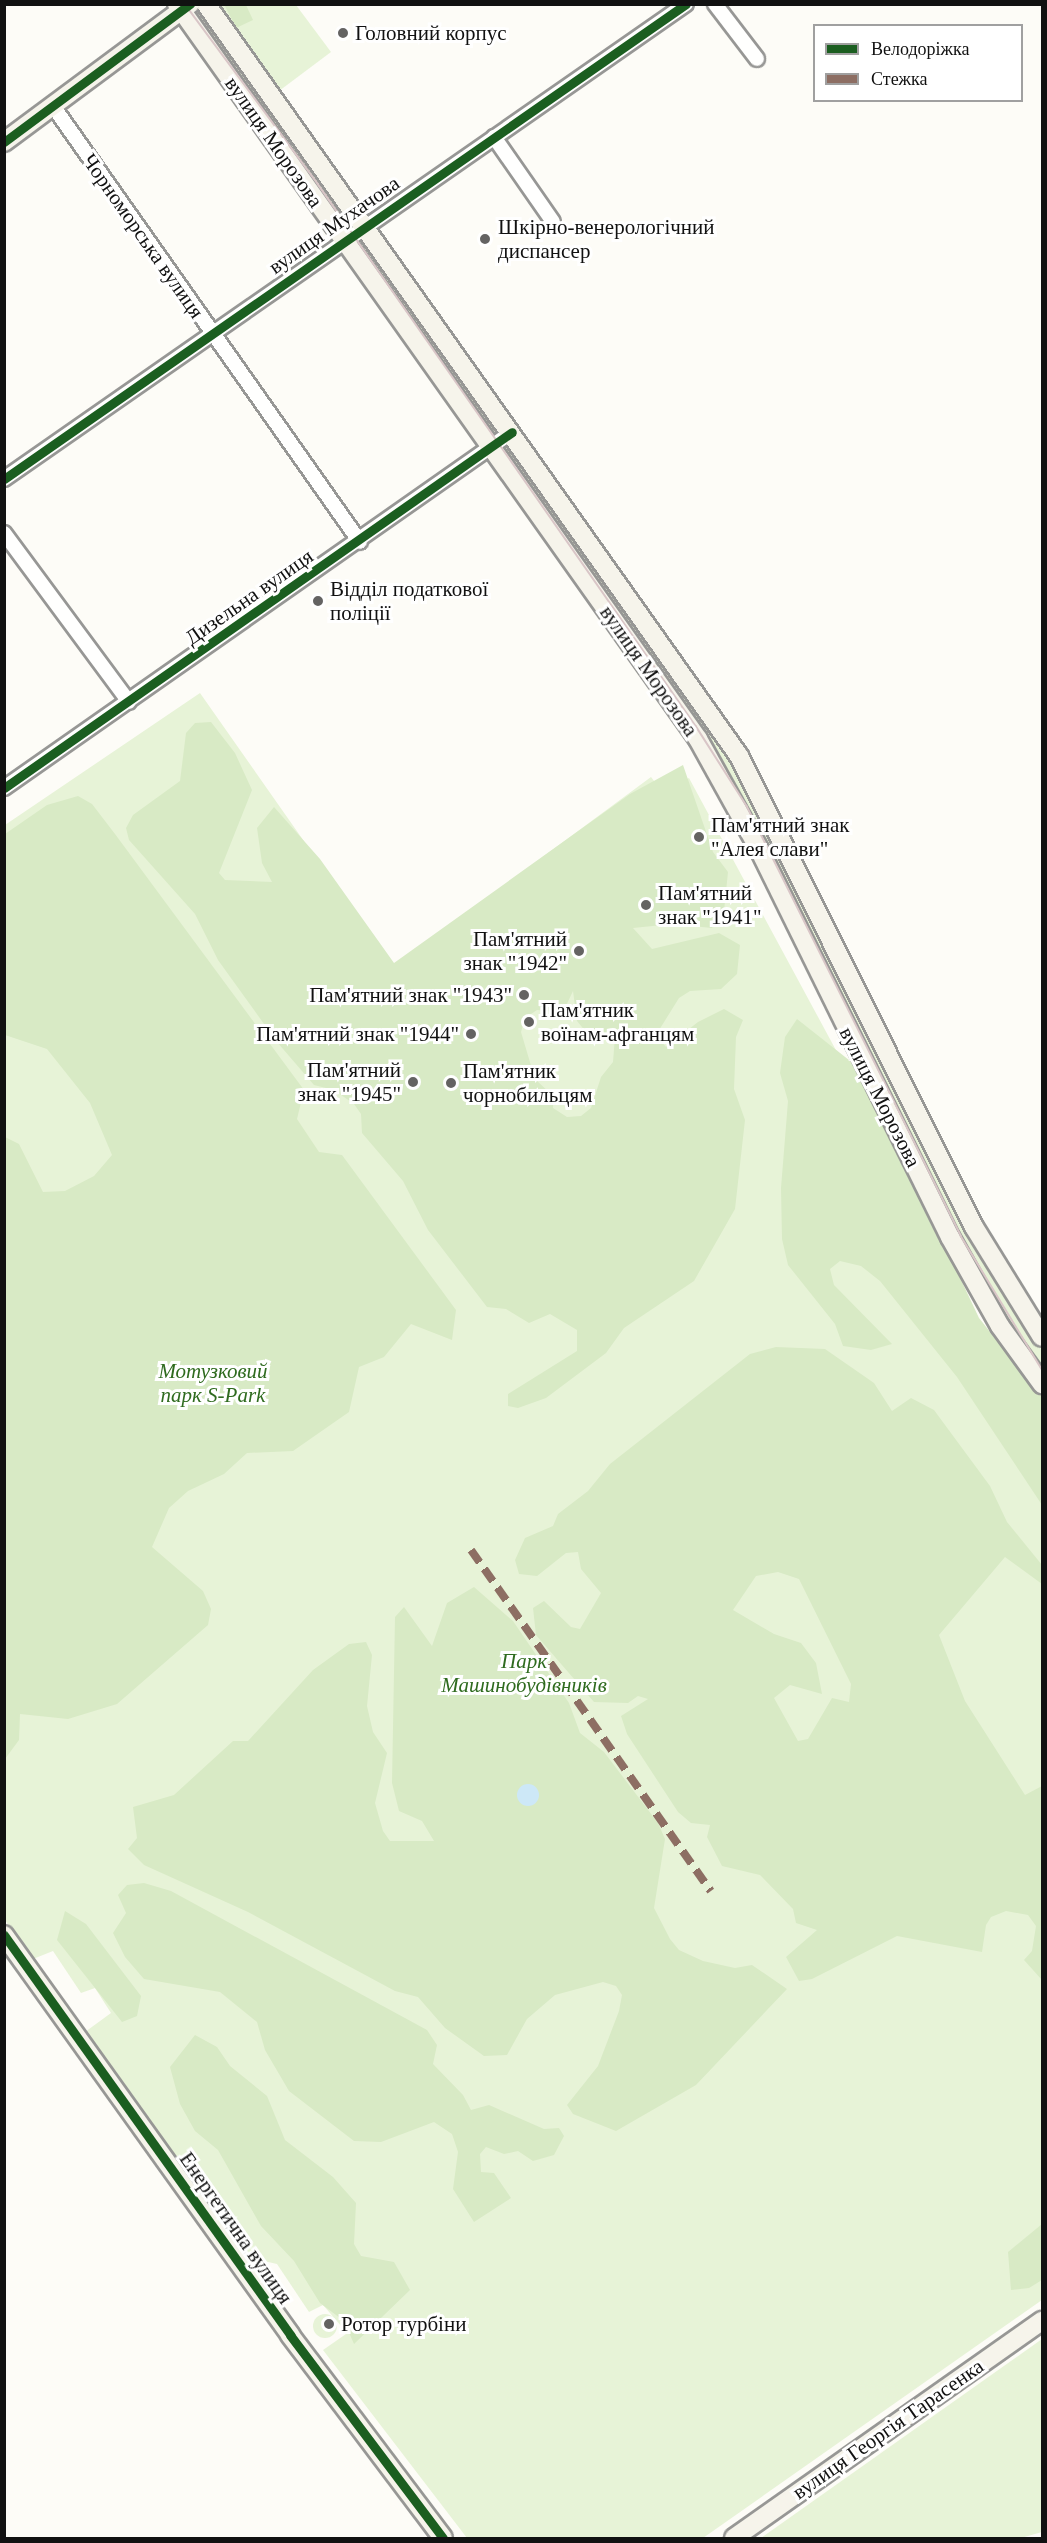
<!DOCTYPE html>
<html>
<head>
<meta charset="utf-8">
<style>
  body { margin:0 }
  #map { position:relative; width:1047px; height:2543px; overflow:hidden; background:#fdfcf7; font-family:"Times New Roman",serif }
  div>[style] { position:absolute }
  .green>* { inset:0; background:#e7f3d7 }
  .round { border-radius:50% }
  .forest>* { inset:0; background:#d8eac5 }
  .water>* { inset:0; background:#cde8f7 }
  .roads { filter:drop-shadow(2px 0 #979795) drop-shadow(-2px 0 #979795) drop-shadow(0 2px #979795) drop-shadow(0 -2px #979795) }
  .street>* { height:14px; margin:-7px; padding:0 7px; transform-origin:7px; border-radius:7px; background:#fffffe }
  .secondary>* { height:18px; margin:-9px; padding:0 9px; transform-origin:9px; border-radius:9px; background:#f6f4eb }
  .tram>* { height:1.5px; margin:-0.75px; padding:0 0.75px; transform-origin:0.75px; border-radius:0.75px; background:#d9c6c7 }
  .quiet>* { height:8px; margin-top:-4px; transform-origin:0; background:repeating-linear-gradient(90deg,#8d6e63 0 15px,transparent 0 23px) }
  .cycleway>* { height:9px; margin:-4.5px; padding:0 4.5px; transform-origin:4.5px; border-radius:4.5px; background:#1b5e20 }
  .dots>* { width:16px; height:16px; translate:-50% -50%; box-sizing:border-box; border:3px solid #fff; border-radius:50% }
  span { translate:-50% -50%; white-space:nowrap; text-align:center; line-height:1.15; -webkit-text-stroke:6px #fff; paint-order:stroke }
  .poi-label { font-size:21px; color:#111 }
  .left { translate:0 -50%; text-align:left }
  .right { translate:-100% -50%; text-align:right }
  .street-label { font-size:21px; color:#111 }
  .park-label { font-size:21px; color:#2f6b1f; font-style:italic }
  .frame { position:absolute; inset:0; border:6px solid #111; pointer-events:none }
  .legend { position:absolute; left:813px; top:24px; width:210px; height:78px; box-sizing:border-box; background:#fff; border:2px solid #a0a0a0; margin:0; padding:8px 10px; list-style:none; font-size:18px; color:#111 }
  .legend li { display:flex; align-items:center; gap:12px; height:30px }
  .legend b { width:30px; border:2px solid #a0a0a0 }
</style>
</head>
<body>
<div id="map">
  <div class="green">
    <div style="clip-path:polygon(203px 5px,355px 222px,342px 232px,186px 12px)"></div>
    <div style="clip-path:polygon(296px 5px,331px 52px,279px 91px,217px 6px)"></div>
    <div style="clip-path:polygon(362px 230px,503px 432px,491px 442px,348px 239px)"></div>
    <div style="clip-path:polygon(510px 440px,735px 760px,975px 1240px,1042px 1346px,1042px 1375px,954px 1231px,741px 805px,497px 451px)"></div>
    <div style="clip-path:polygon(200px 693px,393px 968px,651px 777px,662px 791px,689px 778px,851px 1078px,936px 1247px,1042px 1426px,1042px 2300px,703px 2538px,467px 2538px,323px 2350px,346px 2334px,342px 2327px,323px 2305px,309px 2312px,277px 2264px,247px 2257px,85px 2032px,111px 2013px,95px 1988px,81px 1993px,53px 1951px,33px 1959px,5px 1920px,5px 825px)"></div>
    <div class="round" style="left:313px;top:2314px;width:24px;height:24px"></div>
    <div style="clip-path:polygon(1042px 2339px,1042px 2532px,1021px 2538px,761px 2538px)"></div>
  </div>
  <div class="forest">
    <div style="clip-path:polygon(246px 5px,253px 20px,236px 28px,225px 6px)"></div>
    <div style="clip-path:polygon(evenodd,211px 722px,235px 753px,252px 790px,219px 873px,225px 880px,272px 882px,262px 863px,257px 828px,274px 807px,320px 859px,394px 963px,630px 794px,683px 765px,713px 852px,728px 872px,724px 911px,712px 928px,672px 924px,633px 928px,652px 949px,719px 933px,740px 945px,737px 974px,721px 989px,690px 991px,679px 998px,656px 1035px,666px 1047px,698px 1022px,724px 1009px,743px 1020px,736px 1037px,734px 1089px,745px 1120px,735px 1209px,694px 1281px,624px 1328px,606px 1353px,546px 1398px,518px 1408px,508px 1406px,508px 1394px,577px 1351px,577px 1330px,550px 1314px,529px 1323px,506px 1309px,487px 1307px,428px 1230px,403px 1181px,362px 1133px,361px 1114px,354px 1104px,334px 1090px,314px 1085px,277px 1042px,218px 960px,195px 914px,129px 840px,126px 828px,133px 815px,180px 781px,186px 733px,195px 723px,211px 722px,573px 991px,577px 1021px,586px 1032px,615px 1037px,613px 1062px,601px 1077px,591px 1108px,581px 1116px,567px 1117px,553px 1108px,553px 1096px,535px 1079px,521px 1032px,525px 1018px,537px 1010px,563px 1012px,573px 991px)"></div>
    <div style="clip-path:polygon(78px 796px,92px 804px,115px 834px,304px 1090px,297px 1119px,319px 1152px,342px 1155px,456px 1310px,452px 1340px,411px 1324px,384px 1357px,359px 1367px,349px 1412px,293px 1451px,247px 1453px,224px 1474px,188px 1491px,169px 1508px,152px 1547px,203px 1591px,211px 1609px,208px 1625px,117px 1704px,68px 1719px,20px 1714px,19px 1740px,5px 1759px,5px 1137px,19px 1144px,43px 1192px,65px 1191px,94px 1176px,112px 1155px,90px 1103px,47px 1049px,5px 1035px,5px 834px,47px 805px)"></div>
    <div style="clip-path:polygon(797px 1019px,854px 1064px,881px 1110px,979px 1318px,1042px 1397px,1042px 1505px,957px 1377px,880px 1281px,861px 1266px,840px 1261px,830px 1269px,834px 1285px,892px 1344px,871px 1350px,843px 1346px,835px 1324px,788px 1265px,782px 1239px,781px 1188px,788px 1101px,780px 1073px,785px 1037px)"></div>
    <div style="clip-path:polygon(evenodd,776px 1347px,825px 1349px,874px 1383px,892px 1411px,911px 1398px,934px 1410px,990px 1486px,1007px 1522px,1042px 1565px,1042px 1584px,1005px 1557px,939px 1635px,965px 1701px,1025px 1795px,1042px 1786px,1042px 1980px,1024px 1960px,1032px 1951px,1036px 1926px,1028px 1915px,1006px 1911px,991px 1917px,986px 1925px,982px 1952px,897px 1936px,812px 1979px,799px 1981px,786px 1957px,817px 1930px,796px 1923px,793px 1909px,760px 1875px,722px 1866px,707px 1837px,710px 1825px,691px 1823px,678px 1812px,627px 1734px,621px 1716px,648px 1699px,638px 1696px,628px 1703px,594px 1702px,536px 1635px,533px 1608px,544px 1601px,571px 1627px,580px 1629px,601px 1593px,581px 1569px,578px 1552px,566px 1553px,537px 1576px,519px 1574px,515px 1560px,525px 1538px,553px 1526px,558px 1514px,588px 1491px,610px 1464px,750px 1354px,776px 1347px,778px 1572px,799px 1579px,851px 1684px,849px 1702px,832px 1698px,808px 1739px,798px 1741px,774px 1698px,790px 1685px,822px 1694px,816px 1663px,801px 1643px,774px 1634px,733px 1610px,756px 1576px,778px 1572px)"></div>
    <div style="clip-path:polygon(474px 1587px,513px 1621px,569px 1703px,580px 1733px,604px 1752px,658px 1823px,665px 1839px,654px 1908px,670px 1939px,679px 1950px,703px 1961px,735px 1968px,752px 1965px,787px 1989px,696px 2085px,616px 2131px,573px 2114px,567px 2105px,598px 2066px,619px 2011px,622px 1995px,616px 1986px,603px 1982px,555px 1995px,527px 2019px,507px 2055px,484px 2056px,445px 2028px,418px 1997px,395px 1991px,248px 1912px,144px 1865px,128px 1849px,137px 1838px,133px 1807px,174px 1795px,233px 1741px,248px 1741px,313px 1670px,349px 1644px,366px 1642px,372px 1655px,367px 1706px,373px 1732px,387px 1753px,375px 1803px,383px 1831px,390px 1841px,434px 1841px,422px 1821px,399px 1811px,392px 1783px,395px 1617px,404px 1607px,432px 1646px,447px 1603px)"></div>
    <div style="clip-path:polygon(144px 1883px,171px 1891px,427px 2030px,437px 2045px,433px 2064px,463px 2095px,471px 2110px,489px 2105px,544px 2129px,559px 2128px,564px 2136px,554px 2155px,533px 2161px,518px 2151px,504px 2154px,486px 2147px,480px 2154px,481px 2172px,494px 2173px,511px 2198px,474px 2222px,453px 2189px,458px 2152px,452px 2134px,434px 2122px,381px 2142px,354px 2141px,289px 2091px,265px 2050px,257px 2022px,220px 1992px,144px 1979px,125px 1957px,113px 1933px,126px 1913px,118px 1895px,127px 1885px)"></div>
    <div style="clip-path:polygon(65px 1911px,86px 1924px,141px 1996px,137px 2016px,122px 2022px,57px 1940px)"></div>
    <div style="clip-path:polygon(195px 2035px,217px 2047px,230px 2066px,267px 2096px,285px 2140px,333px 2177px,356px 2203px,354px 2244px,361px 2256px,394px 2262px,410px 2290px,354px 2344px,344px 2321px,320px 2303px,294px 2261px,261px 2226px,218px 2150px,195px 2131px,180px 2104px,170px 2067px)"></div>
    <div style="clip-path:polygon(1042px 2224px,1042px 2280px,1029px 2288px,1011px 2290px,1008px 2252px)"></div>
  </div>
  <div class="water">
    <div class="round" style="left:517px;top:1784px;width:22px;height:22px"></div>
  </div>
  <div class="roads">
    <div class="street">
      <div style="left:715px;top:4px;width:69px;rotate:52.6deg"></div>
      <div style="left:53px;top:106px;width:533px;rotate:54.85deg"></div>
      <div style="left:494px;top:137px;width:103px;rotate:55.2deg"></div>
      <div style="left:4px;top:479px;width:831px;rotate:-34.86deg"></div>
      <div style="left:4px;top:533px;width:210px;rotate:53.5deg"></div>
      <div style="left:4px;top:788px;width:620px;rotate:-35.02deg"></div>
    </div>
    <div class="secondary">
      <div style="left:177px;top:4px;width:901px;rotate:54.67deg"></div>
      <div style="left:698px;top:739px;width:128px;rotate:61deg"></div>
      <div style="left:760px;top:851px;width:430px;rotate:63.8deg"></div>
      <div style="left:950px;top:1237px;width:102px;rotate:60.7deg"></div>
      <div style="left:1000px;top:1326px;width:72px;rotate:54.1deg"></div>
      <div style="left:206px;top:4px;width:922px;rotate:54.67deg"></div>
      <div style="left:739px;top:756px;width:526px;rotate:63.48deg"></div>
      <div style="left:974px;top:1227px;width:129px;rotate:58.3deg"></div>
      <div style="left:4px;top:142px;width:232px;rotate:-36.6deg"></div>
      <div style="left:4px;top:1935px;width:492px;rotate:54.4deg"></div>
      <div style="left:290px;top:2335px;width:254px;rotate:53deg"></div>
      <div style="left:734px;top:2538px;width:377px;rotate:-35.2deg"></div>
    </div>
  </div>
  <div class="tram">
    <div style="left:185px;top:4px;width:224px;rotate:53.5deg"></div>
    <div style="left:318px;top:184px;width:661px;rotate:55.11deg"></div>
    <div style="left:696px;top:726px;width:95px;rotate:57.5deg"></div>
    <div style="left:747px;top:806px;width:480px;rotate:63.5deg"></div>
    <div style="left:961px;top:1236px;width:156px;rotate:58.7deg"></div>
  </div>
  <div class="quiet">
    <div style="left:471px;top:1550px;width:417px;rotate:54.9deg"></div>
  </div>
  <div class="cycleway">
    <div style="left:4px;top:142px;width:232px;rotate:-36.6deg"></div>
    <div style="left:4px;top:479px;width:831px;rotate:-34.86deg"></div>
    <div style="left:4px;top:788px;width:620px;rotate:-35.02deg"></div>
    <div style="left:4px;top:1935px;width:492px;rotate:54.4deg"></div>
    <div style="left:290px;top:2335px;width:254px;rotate:53deg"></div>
  </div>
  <div class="dots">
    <div style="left:343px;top:33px;background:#646362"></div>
    <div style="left:485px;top:239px;background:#646362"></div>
    <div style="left:318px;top:601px;background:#646362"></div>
    <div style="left:699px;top:837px;background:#646362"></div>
    <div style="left:646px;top:905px;background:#646362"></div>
    <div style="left:579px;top:951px;background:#646362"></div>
    <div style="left:524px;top:995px;background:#646362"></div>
    <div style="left:529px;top:1022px;background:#646362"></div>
    <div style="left:471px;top:1034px;background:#646362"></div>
    <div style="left:413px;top:1082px;background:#646362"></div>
    <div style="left:451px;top:1083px;background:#646362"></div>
    <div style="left:329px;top:2324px;background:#646362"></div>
  </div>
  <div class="poi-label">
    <span class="left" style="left:355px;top:33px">Головний корпус</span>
    <span class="left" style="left:498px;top:239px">Шкірно-венерологічний<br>диспансер</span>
    <span class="left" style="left:330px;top:601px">Відділ податкової<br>поліції</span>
    <span class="left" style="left:711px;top:837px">Пам'ятний знак<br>"Алея слави"</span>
    <span class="left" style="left:658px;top:905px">Пам'ятний<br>знак "1941"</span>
    <span class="right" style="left:567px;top:951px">Пам'ятний<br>знак "1942"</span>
    <span class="right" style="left:512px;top:995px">Пам'ятний знак "1943"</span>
    <span class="left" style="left:541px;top:1022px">Пам'ятник<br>воїнам-афганцям</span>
    <span class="right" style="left:459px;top:1034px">Пам'ятний знак "1944"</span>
    <span class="right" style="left:401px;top:1082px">Пам'ятний<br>знак "1945"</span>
    <span class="left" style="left:463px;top:1083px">Пам'ятник<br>чорнобильцям</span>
    <span class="left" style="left:341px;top:2324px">Ротор турбіни</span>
  </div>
  <div class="street-label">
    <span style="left:274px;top:142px;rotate:55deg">вулиця Морозова</span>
    <span style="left:334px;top:225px;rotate:-35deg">вулиця Мухачова</span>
    <span style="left:143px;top:236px;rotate:55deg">Чорноморська вулиця</span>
    <span style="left:249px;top:597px;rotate:-35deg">Дизельна вулиця</span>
    <span style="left:649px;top:671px;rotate:55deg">вулиця Морозова</span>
    <span style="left:880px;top:1097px;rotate:63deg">вулиця Морозова</span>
    <span style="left:236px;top:2228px;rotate:55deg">Енергетична вулиця</span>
    <span style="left:888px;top:2429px;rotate:-35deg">вулиця Георгія Тарасенка</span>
  </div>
  <div class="park-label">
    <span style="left:213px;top:1383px">Мотузковий<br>парк S-Park</span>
    <span style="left:524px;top:1673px">Парк<br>Машинобудівників</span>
  </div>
  <div class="frame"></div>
  <ul class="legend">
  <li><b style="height:8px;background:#1b5e20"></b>Велодоріжка</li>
  <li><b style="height:8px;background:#8d6e63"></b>Стежка</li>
  </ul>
</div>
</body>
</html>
